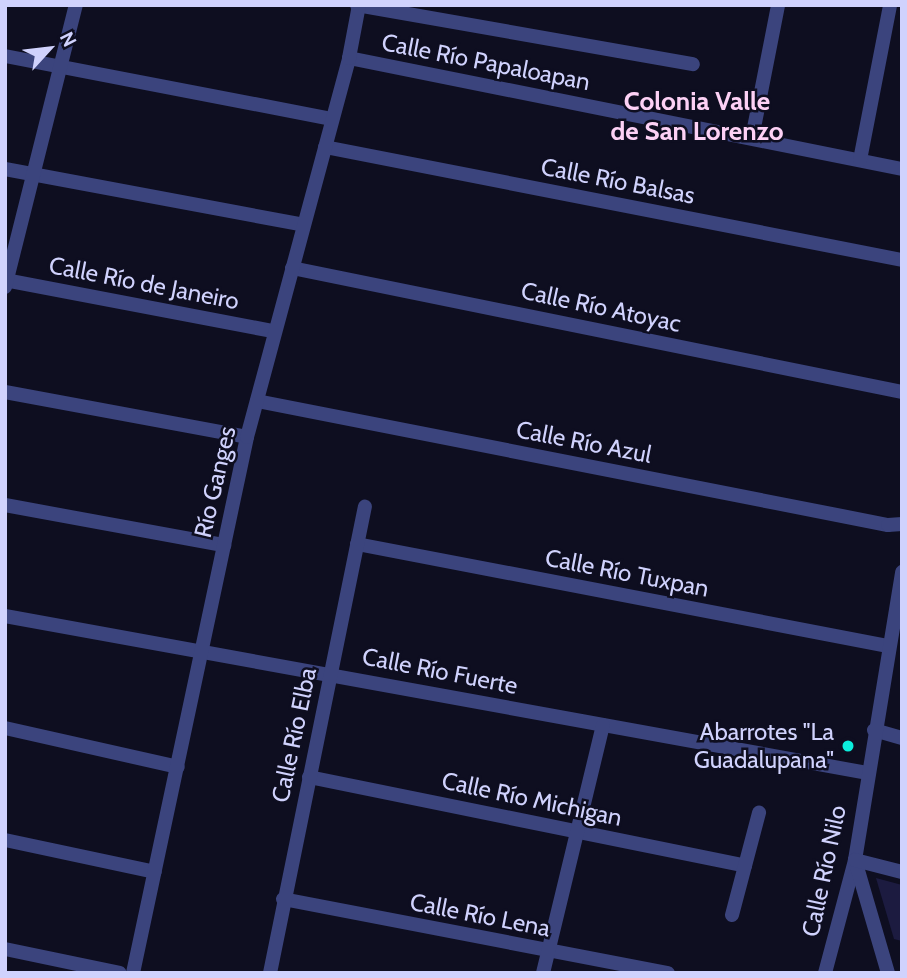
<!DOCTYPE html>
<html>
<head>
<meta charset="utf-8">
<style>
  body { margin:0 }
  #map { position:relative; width:907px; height:978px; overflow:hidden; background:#0e0e20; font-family:Cabin,sans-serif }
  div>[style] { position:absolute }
  .building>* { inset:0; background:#1c1b40 }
  .street>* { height:14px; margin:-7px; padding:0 7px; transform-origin:7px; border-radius:7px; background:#3b447d }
  .dots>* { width:19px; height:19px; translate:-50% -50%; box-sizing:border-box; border:4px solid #0e0e20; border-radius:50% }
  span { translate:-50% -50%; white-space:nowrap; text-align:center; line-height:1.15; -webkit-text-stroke:5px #0e0e20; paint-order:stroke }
  .street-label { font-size:24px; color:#d0d2fd }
  .poi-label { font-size:24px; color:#d0d2fd }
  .right { translate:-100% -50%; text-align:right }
  .neighbourhood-label { font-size:26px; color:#fdd1f5; font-weight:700 }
  .frame { position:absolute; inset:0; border:7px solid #d0d2fd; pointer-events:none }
  .north { position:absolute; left:14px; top:14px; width:70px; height:70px; -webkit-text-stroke:5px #0e0e20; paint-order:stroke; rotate:63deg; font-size:19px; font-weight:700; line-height:28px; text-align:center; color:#d0d2fd }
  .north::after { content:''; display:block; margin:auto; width:24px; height:32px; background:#d0d2fd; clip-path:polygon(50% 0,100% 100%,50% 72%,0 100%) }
</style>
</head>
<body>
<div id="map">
  <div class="building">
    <div style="clip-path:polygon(876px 878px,902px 885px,902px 941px,894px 939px)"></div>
  </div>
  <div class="street">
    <div style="left:357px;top:5px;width:341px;rotate:10deg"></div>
    <div style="left:5px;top:56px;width:332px;rotate:10.9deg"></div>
    <div style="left:349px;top:58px;width:564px;rotate:11.35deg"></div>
    <div style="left:752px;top:138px;width:136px;rotate:-78.9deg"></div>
    <div style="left:325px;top:147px;width:588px;rotate:11.08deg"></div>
    <div style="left:860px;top:160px;width:158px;rotate:-79deg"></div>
    <div style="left:5px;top:169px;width:303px;rotate:10.6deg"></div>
    <div style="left:292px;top:268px;width:622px;rotate:11.49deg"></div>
    <div style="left:5px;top:280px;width:273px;rotate:10.8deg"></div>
    <div style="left:5px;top:287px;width:291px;rotate:-75.9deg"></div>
    <div style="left:5px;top:392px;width:246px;rotate:10.5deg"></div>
    <div style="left:257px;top:401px;width:643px;rotate:11.12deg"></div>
    <div style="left:888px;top:525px;width:14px;rotate:-4deg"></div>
    <div style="left:5px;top:505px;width:223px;rotate:10.4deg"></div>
    <div style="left:357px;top:544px;width:541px;rotate:10.87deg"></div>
    <div style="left:5px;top:616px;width:876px;rotate:10.32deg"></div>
    <div style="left:5px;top:728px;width:177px;rotate:12.7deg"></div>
    <div style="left:874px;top:730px;width:29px;rotate:16deg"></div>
    <div style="left:309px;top:777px;width:445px;rotate:11.5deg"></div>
    <div style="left:5px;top:840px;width:153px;rotate:12deg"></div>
    <div style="left:283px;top:899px;width:392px;rotate:10.9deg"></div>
    <div style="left:732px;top:915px;width:106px;rotate:-75.2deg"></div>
    <div style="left:5px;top:949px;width:117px;rotate:11.8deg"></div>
    <div style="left:133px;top:973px;width:548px;rotate:-77.99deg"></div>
    <div style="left:247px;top:437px;width:392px;rotate:-74.9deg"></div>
    <div style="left:349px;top:58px;width:54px;rotate:-79.3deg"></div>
    <div style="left:270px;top:973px;width:476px;rotate:-78.5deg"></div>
    <div style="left:543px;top:973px;width:255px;rotate:-76.4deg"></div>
    <div style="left:825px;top:973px;width:117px;rotate:-75.1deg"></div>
    <div style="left:855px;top:860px;width:292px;rotate:-80.7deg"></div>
    <div style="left:888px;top:973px;width:118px;rotate:-106.3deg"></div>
    <div style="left:855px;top:860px;width:49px;rotate:14.3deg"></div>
  </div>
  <div class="dots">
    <div style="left:848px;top:746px;background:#0beedd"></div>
  </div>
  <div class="street-label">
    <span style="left:486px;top:62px;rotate:11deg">Calle Río Papaloapan</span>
    <span style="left:618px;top:181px;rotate:11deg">Calle Río Balsas</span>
    <span style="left:144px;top:283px;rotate:11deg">Calle Río de Janeiro</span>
    <span style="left:601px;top:307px;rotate:12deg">Calle Río Atoyac</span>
    <span style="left:584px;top:442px;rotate:11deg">Calle Río Azul</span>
    <span style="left:215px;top:482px;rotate:-77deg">Río Ganges</span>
    <span style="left:627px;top:573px;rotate:11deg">Calle Río Tuxpan</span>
    <span style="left:440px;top:671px;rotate:11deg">Calle Río Fuerte</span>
    <span style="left:294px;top:735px;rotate:-78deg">Calle Río Elba</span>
    <span style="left:532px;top:799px;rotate:12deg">Calle Río Michigan</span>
    <span style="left:824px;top:871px;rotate:-78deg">Calle Río Nilo</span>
    <span style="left:480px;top:915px;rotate:11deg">Calle Río Lena</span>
  </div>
  <div class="poi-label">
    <span class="right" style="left:834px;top:746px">Abarrotes "La<br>Guadalupana"</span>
  </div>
  <div class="neighbourhood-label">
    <span style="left:697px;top:117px">Colonia Valle<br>de San Lorenzo</span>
  </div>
  <div class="frame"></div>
  <div class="north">N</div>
</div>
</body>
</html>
